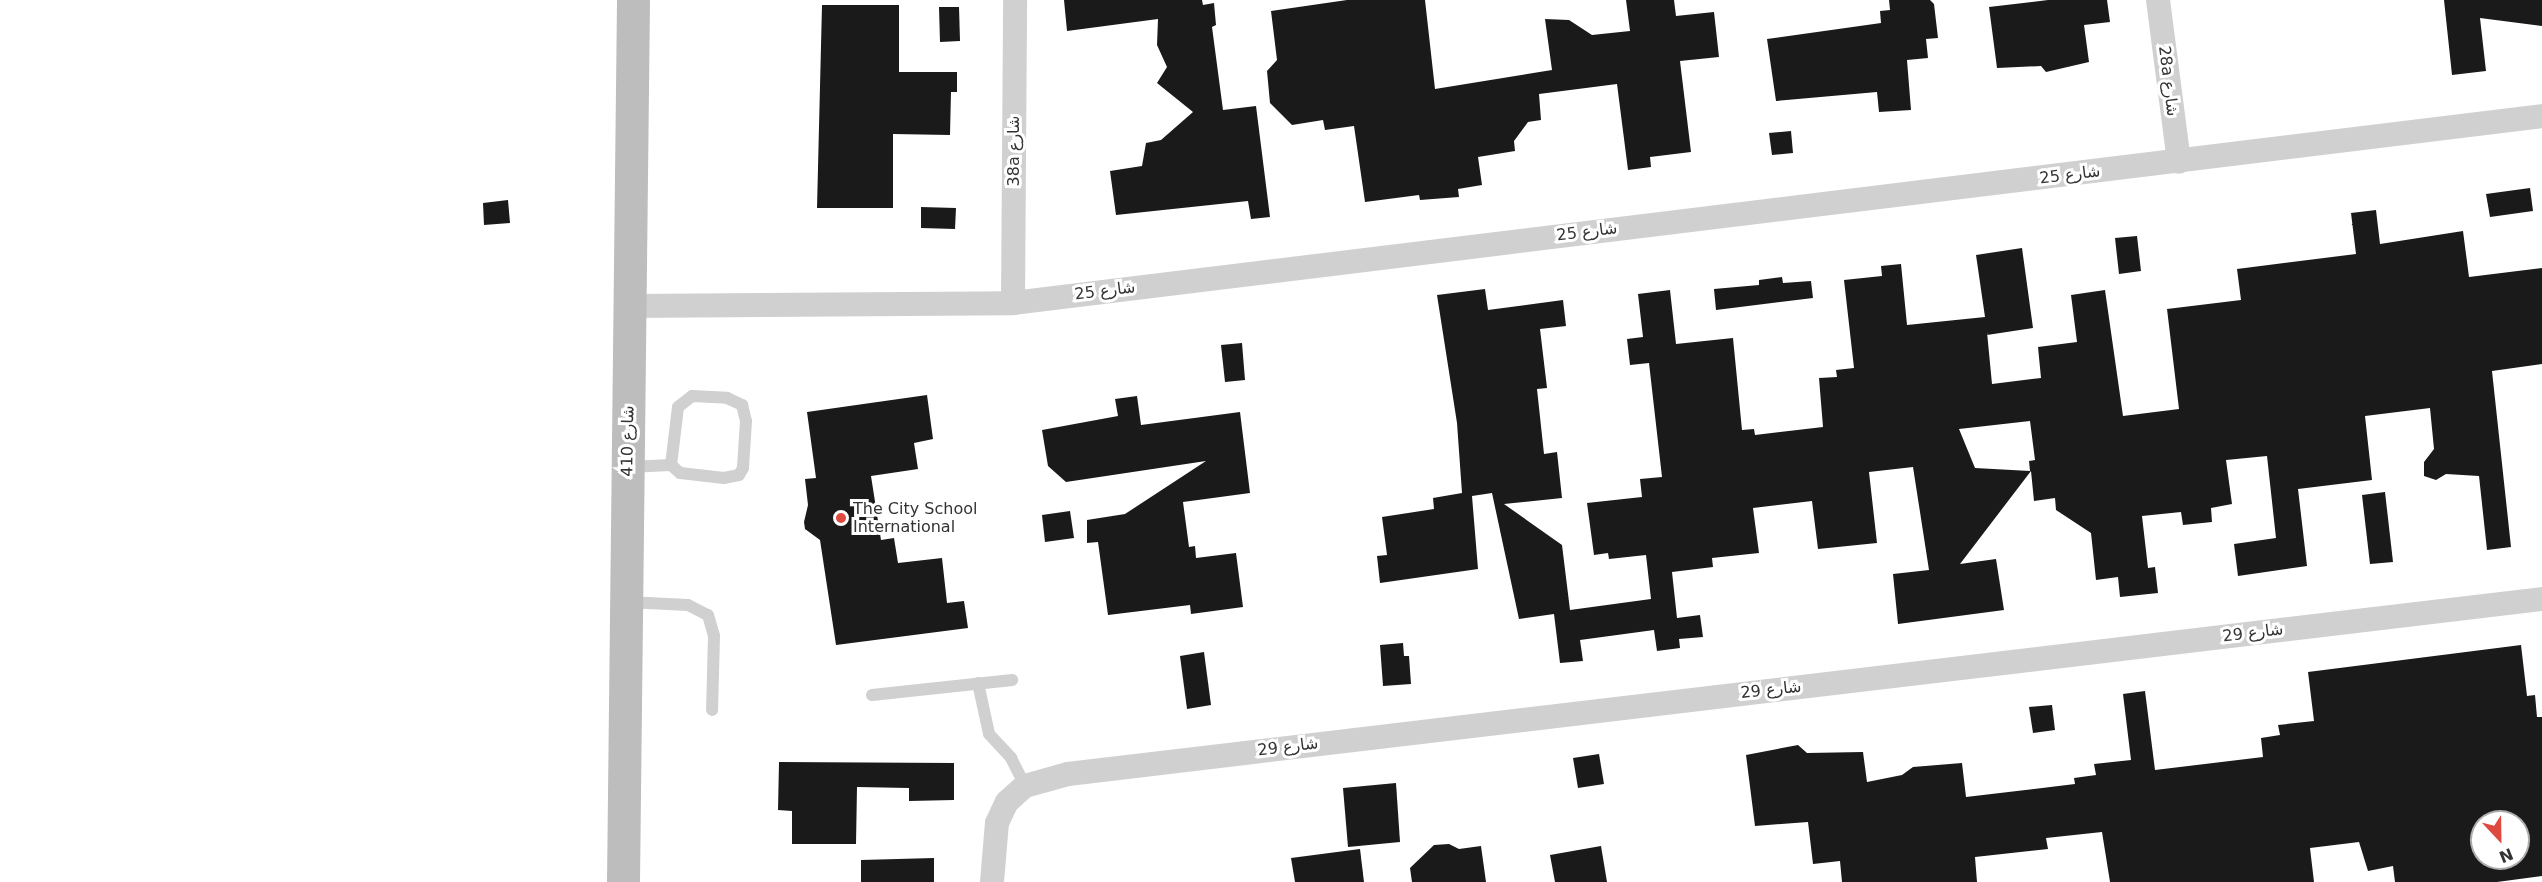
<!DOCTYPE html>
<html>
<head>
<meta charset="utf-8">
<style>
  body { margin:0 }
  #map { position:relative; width:2542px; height:882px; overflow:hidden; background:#fff; font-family:"DejaVu Sans",Cairo,sans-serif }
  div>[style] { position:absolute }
  .building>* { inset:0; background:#1a1a1a }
  .lane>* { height:12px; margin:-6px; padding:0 6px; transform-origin:6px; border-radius:6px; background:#d0d0d0 }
  .street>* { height:24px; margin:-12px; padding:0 12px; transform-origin:12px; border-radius:12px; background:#d0d0d0 }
  .secondary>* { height:33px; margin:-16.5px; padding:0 16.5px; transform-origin:16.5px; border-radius:16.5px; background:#bdbdbd }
  .dots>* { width:16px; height:16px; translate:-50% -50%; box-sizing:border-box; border:3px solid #fff; border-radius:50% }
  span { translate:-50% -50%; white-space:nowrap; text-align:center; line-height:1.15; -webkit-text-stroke:6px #fff; paint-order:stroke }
  .street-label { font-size:16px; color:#333 }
  .poi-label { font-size:16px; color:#333 }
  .left { translate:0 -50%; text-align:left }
  .north { position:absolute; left:2470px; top:810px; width:60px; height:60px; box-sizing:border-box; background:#fff; border:2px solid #adadad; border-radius:50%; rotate:158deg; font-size:16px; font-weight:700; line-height:24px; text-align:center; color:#333 }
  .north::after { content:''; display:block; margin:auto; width:21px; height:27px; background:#de4a40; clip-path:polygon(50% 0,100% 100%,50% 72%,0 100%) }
</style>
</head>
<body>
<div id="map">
  <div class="building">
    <div style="clip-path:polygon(1064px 0,1202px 0,1203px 5px,1214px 3px,1216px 25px,1212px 27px,1223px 110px,1256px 106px,1270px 217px,1251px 219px,1248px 201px,1116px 215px,1110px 171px,1142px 166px,1146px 143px,1161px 140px,1193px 112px,1157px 83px,1167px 67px,1157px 45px,1158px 19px,1067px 31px)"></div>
    <div style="clip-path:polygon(1347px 0,1425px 0,1435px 89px,1552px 70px,1545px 19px,1569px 20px,1592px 35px,1630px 31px,1626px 0,1674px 0,1676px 16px,1714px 12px,1719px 57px,1680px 61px,1691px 152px,1650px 157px,1651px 167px,1628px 170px,1617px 84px,1539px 94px,1541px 120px,1528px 122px,1514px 141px,1515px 151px,1478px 157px,1482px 185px,1458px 189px,1459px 197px,1420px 200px,1419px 195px,1365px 202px,1354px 126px,1325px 130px,1323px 120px,1292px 125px,1270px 103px,1267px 71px,1277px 60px,1271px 11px)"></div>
    <div style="clip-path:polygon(1889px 0,1930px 0,1934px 4px,1938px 38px,1926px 39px,1928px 58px,1907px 60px,1911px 110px,1879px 112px,1877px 92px,1776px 101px,1767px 39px,1881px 23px,1880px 11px,1890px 10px)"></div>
    <div style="clip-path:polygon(2048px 0,2107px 0,2110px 22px,2084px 25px,2089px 62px,2046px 72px,2041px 66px,1997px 68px,1989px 7px)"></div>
    <div style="clip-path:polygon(2444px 0,2542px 0,2542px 26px,2480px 18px,2486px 71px,2452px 75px)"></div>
    <div style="clip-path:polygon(822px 5px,899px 5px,899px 72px,957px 72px,957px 92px,951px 92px,950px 135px,893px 134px,893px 208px,817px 208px)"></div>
    <div style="clip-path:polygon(939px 7px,959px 7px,960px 41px,940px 42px)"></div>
    <div style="clip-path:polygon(1791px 131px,1793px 153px,1772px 155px,1769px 133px)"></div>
    <div style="clip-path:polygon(2530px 188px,2533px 211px,2490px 217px,2486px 194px)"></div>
    <div style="clip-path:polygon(508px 200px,510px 223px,484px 225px,483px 203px)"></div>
    <div style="clip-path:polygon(921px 207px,956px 208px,955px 229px,921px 228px)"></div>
    <div style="clip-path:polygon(evenodd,2376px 210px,2380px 244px,2463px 231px,2469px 277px,2542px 268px,2542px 364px,2492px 371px,2511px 547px,2487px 550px,2479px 476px,2446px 474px,2436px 480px,2424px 476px,2424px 462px,2434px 449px,2430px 408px,2365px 416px,2372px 480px,2298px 489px,2307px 566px,2238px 576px,2234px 544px,2276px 538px,2267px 456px,2226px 460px,2232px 504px,2211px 508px,2212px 522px,2183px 525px,2181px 512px,2142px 516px,2148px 568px,2155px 567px,2158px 593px,2120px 597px,2118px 577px,2096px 580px,2091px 533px,2056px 510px,2055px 498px,2034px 501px,2031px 471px,1960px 564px,1996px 559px,2004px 610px,1898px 624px,1893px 574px,1929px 570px,1913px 467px,1869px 472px,1877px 543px,1818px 549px,1812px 501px,1753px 508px,1759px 553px,1712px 558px,1713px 567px,1672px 572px,1677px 618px,1700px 615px,1703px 637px,1679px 639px,1680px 648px,1657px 651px,1654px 630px,1580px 640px,1583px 661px,1560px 663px,1554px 614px,1519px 619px,1492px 493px,1472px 496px,1478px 569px,1380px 583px,1377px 556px,1387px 555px,1382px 517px,1434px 509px,1433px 498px,1462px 493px,1457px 423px,1437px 295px,1485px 289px,1488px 310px,1563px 300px,1566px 326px,1540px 329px,1547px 388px,1537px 389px,1544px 454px,1557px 452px,1562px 498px,1504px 504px,1562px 545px,1570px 610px,1651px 599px,1646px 555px,1609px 559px,1608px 553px,1594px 555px,1587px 503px,1642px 497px,1640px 479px,1662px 477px,1649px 363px,1630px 365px,1627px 339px,1643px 337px,1638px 294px,1670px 290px,1676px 344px,1733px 338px,1742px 430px,1754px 429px,1755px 435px,1823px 427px,1819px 378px,1837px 377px,1836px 370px,1854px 368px,1844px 280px,1882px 276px,1881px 266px,1901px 264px,1907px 325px,1985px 317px,1976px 255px,2022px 248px,2033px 328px,1987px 335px,1987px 332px,1992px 384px,2041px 378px,2038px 347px,2077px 342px,2071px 295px,2105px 290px,2123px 416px,2179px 409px,2167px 309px,2241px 300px,2237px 269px,2356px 254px,2351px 213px,2376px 210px,2030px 421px,2035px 460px,2029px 461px,2030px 471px,1975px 468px,1959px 429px,2030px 421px)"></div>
    <div style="clip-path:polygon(2137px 236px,2141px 271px,2119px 274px,2115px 238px)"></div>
    <div style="clip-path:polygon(1782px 277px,1783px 283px,1811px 281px,1813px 298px,1716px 310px,1714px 289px,1759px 285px,1759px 280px)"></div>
    <div style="clip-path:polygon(1242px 343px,1245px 380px,1225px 382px,1221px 345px)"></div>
    <div style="clip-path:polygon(927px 395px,933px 439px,914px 443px,918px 469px,871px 476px,881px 540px,894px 538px,898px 563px,942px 558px,947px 603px,964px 601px,968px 628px,836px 645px,820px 540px,805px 529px,804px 522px,808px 505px,805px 479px,816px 478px,807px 412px)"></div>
    <div style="clip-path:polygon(1137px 396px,1141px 425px,1240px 412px,1250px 493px,1183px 502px,1189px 547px,1195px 546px,1196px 558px,1236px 553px,1243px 607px,1191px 614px,1190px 605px,1108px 615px,1098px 542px,1087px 543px,1087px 520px,1125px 514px,1206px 461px,1066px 482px,1048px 466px,1042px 430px,1118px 416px,1115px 399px)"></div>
    <div style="clip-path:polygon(2385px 492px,2393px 562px,2370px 564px,2362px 495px)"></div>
    <div style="clip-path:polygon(1070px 511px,1074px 538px,1045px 542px,1042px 515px)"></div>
    <div style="clip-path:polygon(1403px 643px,1404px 656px,1409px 656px,1411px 684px,1383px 686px,1380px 645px)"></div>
    <div style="clip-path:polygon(evenodd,2521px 645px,2527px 696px,2535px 695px,2537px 717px,2542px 717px,2542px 876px,2497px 882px,2395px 882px,2393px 866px,2368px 871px,2359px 842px,2310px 848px,2314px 882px,2110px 882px,2102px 832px,2046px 838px,2048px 849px,1975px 857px,1977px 882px,1842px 882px,1840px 861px,1813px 864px,1808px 822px,1755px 826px,1746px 755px,1798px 745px,1807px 753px,1863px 752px,1867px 782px,1902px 775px,1913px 767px,1962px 763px,1966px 797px,2075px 784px,2074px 778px,2096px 775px,2094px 764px,2131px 760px,2123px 694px,2145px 691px,2155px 770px,2263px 757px,2261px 738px,2280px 735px,2278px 725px,2314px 721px,2308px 672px,2521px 645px,2482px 822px,2518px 822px,2518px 858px,2482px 858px,2482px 822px)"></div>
    <div style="clip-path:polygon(1204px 652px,1211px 705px,1187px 709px,1180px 656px)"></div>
    <div style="clip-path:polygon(2052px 705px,2055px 730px,2033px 733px,2029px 707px)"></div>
    <div style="clip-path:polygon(1599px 754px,1604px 784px,1578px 788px,1573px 758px)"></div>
    <div style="clip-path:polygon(779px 762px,954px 763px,954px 800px,909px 801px,909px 788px,857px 787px,856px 844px,792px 844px,792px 811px,778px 810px)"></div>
    <div style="clip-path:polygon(1396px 783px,1400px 842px,1348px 847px,1343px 788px)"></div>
    <div style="clip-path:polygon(1449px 844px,1459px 849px,1481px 846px,1486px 882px,1412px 882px,1410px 868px,1434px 845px)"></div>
    <div style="clip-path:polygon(1601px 846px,1607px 882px,1555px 882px,1550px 855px)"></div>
    <div style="clip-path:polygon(1360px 849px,1364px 882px,1295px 882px,1291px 858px)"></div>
    <div style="clip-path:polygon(934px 858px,934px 882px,861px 882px,861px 860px)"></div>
  </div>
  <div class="lane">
    <div style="left:692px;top:396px;width:35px;rotate:3deg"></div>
    <div style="left:727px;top:398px;width:17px;rotate:25deg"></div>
    <div style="left:742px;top:405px;width:16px;rotate:76deg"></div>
    <div style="left:746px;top:421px;width:47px;rotate:93.7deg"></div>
    <div style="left:743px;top:468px;width:8px;rotate:120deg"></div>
    <div style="left:739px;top:475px;width:15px;rotate:169deg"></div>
    <div style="left:724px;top:478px;width:44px;rotate:-173.5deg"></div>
    <div style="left:680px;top:473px;width:12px;rotate:-138deg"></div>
    <div style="left:671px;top:465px;width:58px;rotate:-83.1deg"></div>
    <div style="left:678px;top:407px;width:18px;rotate:-38deg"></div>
    <div style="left:629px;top:467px;width:42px;rotate:-2.7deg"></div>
    <div style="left:627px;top:602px;width:61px;rotate:2.8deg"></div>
    <div style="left:688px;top:605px;width:22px;rotate:27deg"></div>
    <div style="left:708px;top:615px;width:22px;rotate:74deg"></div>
    <div style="left:714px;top:636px;width:74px;rotate:91.5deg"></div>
    <div style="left:978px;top:683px;width:52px;rotate:77.8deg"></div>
    <div style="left:989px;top:734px;width:33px;rotate:47deg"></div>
    <div style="left:1011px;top:758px;width:31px;rotate:63deg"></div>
    <div style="left:872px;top:695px;width:141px;rotate:-6.1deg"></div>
  </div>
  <div class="street">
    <div style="left:2158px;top:0;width:163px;rotate:82.6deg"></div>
    <div style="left:1013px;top:303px;width:303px;rotate:-89.6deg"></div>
    <div style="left:629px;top:306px;width:384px;rotate:-0.4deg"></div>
    <div style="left:1013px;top:303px;width:1540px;rotate:-6.97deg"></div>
    <div style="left:992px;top:882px;width:59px;rotate:-85.2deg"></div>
    <div style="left:997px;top:823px;width:23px;rotate:-65deg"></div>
    <div style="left:1007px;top:802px;width:24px;rotate:-42deg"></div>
    <div style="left:1025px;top:786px;width:45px;rotate:-15.6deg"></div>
    <div style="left:1068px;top:774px;width:1484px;rotate:-6.77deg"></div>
  </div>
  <div class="secondary">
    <div style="left:623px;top:882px;width:882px;rotate:-89.35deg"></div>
  </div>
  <div class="dots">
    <div style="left:841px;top:518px;background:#de4a40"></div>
  </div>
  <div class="street-label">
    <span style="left:2168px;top:81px;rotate:83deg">28a شارع</span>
    <span style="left:1014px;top:151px;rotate:-90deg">38a شارع</span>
    <span style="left:2070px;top:175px;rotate:-7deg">شارع 25</span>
    <span style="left:1587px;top:232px;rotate:-7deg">شارع 25</span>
    <span style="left:1105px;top:291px;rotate:-7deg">شارع 25</span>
    <span style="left:628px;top:441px;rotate:-89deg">شارع 410</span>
    <span style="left:2253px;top:633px;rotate:-7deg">شارع 29</span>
    <span style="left:1771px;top:690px;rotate:-6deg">شارع 29</span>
    <span style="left:1288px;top:747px;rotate:-7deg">شارع 29</span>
  </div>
  <div class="poi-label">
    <span class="left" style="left:853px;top:518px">The City School<br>International</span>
  </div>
  <div class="north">N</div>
</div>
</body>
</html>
